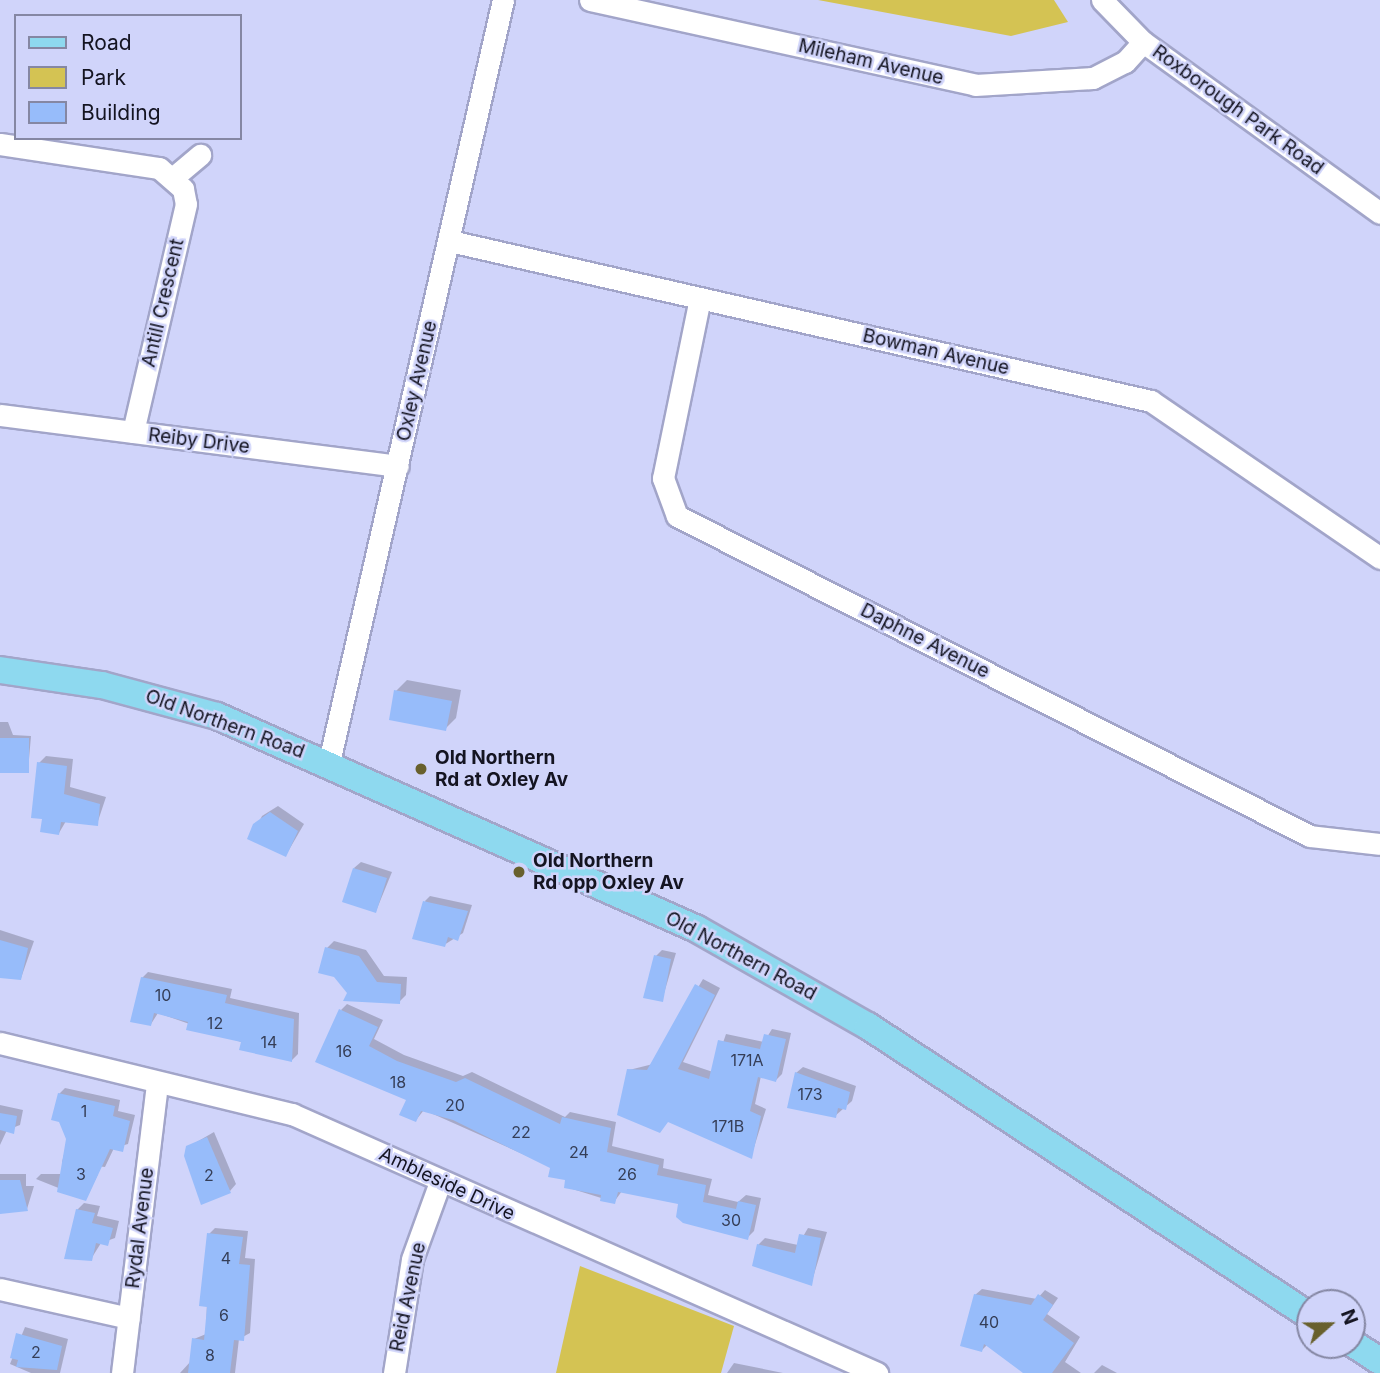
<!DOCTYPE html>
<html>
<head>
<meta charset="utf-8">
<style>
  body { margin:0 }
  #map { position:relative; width:1380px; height:1373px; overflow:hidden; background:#d0d4fa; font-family:Inter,sans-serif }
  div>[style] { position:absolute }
  .green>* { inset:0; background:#d4c353 }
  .shadow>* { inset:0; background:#0003 }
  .building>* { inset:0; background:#97bcfa }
  .roads { filter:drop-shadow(2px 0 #a2a5c9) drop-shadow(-2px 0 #a2a5c9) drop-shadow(0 2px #a2a5c9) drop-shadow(0 -2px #a2a5c9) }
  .minor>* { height:21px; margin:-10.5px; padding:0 10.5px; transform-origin:10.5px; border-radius:10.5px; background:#fff }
  .major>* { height:26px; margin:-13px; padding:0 13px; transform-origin:13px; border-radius:13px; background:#8ed9ef }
  .dots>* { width:19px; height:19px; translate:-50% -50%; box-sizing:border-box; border:4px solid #d0d4fa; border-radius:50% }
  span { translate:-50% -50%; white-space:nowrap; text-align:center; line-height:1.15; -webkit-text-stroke:5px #d0d4fa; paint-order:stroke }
  .number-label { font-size:16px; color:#353e57 }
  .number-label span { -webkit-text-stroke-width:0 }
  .street-label { font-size:19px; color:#141421 }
  .poi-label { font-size:19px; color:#141421; font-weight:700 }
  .left { translate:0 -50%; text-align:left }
  .legend { position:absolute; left:14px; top:14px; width:228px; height:126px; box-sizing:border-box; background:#d0d4fa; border:2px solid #8587a3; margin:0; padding:9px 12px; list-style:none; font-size:21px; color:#141421 }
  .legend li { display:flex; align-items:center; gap:14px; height:35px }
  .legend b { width:35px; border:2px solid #8587a3 }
  .north { position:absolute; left:1296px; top:1289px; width:70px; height:70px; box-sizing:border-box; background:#d0d4fa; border:2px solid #8587a3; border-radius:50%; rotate:69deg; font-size:19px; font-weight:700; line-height:28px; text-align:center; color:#141421 }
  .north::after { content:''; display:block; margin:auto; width:24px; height:32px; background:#68602d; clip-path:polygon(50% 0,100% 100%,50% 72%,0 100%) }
</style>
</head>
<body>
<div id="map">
  <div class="green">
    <div style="clip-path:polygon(818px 0,1054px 0,1068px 22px,1011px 36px)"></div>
    <div style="clip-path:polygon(580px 1266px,734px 1326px,721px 1373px,556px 1373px)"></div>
  </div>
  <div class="shadow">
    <div style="clip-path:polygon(407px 680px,461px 690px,456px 718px,445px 729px,396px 691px)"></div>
    <div style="clip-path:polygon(0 722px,8px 722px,13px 735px,31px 736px,28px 771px,0 771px)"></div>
    <div style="clip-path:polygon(46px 756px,73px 759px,70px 787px,106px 797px,97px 824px,66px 821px,59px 833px,44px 818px,39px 763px)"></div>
    <div style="clip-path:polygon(278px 806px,304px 824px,286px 855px,250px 839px,262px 816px)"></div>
    <div style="clip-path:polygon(361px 862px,392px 872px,376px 911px,354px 868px)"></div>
    <div style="clip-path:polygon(430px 896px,472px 905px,463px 933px,444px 945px,425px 901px)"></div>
    <div style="clip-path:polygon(0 930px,34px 941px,21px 978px,0 975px)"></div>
    <div style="clip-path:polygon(334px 941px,366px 950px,384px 976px,407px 977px,406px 995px,399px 1002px,349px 992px,327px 948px)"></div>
    <div style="clip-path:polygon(662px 950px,676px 953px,662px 1000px,656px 956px)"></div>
    <div style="clip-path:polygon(148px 972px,232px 989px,230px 998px,299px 1013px,298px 1054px,292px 1060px,158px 1013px,151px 1024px,142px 978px)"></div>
    <div style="clip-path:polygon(703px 979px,720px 988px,683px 1062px,713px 1072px,726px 1034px,764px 1042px,772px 1029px,791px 1033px,782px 1074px,776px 1080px,761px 1076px,755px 1104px,766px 1109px,751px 1157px,669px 1120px,660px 1131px,629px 1070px,653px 1064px)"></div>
    <div style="clip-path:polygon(347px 1004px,383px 1020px,374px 1039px,404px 1055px,463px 1076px,472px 1072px,565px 1117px,570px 1112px,616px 1122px,612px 1146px,664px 1159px,663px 1168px,712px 1179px,708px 1195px,738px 1202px,746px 1195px,761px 1198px,754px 1231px,747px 1238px,680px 1202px,622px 1191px,614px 1202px,566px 1187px,567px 1179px,552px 1167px,424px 1110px,416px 1120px,408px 1099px,341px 1010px)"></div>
    <div style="clip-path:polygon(803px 1067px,856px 1086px,852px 1101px,835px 1116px,796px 1073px)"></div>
    <div style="clip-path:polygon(65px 1088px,120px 1100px,118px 1111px,135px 1115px,128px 1144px,114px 1148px,105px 1167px,62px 1162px,68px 1139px,59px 1094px)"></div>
    <div style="clip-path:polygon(0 1105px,23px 1110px,20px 1125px,7px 1130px,0 1145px)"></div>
    <div style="clip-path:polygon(214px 1132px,236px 1184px,230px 1191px,188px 1147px)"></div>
    <div style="clip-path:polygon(0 1174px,26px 1174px,26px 1186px,34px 1186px,27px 1209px,0 1209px)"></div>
    <div style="clip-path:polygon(41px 1174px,98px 1174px,86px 1199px,36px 1179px)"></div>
    <div style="clip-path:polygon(84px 1203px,100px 1206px,97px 1216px,119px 1221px,115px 1238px,101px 1243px,91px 1259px,77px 1210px)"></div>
    <div style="clip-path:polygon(215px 1228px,248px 1231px,245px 1258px,255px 1259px,250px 1333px,239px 1339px,235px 1373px,180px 1373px,191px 1361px,194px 1339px,206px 1334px,209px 1234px)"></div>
    <div style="clip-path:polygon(808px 1228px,827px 1232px,811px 1284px,758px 1245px,765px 1238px,798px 1245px)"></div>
    <div style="clip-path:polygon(982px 1289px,1037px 1299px,1045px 1290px,1058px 1298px,1047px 1314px,1080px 1337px,1065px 1362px,1081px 1373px,1033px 1373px,988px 1344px,982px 1350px,975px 1295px)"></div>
    <div style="clip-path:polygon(25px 1327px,68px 1339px,60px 1373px,31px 1373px,10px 1364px)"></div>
    <div style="clip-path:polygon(734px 1363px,783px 1373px,727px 1373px)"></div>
    <div style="clip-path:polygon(1102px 1365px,1117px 1373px,1094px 1373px)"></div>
  </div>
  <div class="building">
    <div style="clip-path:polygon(394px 690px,452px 701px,446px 731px,389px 720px)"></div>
    <div style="clip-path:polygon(0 738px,29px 738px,29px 773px,0 773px)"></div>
    <div style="clip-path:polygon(37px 762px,67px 766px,64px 794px,100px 804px,98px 826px,61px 822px,59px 835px,40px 832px,42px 819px,31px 818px)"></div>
    <div style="clip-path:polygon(270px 812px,298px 831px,286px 857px,247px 839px,253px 824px)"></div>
    <div style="clip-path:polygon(353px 868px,387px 878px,376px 913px,342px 902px)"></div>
    <div style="clip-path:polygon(423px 901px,468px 911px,458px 941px,448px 937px,445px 947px,412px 939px)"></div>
    <div style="clip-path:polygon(0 940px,28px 948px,21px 980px,0 978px)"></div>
    <div style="clip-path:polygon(325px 947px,359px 956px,377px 982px,401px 984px,400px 1004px,343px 1001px,347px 993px,334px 977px,318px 973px)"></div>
    <div style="clip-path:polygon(654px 955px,671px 959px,663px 1002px,643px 998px)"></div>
    <div style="clip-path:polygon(141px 977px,227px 995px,225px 1003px,294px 1019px,292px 1062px,239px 1050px,241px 1042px,186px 1030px,188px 1022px,154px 1013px,151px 1026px,130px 1022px)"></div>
    <div style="clip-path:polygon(695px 984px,715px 995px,678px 1069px,709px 1079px,718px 1040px,760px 1049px,764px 1034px,786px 1039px,776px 1082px,758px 1077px,750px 1111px,761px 1116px,752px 1159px,668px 1122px,660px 1133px,617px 1115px,627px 1069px,647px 1070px)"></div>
    <div style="clip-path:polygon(339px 1009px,378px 1027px,369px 1046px,397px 1061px,456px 1082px,465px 1078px,560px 1124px,562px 1117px,611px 1128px,607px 1152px,659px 1165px,657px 1175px,706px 1185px,703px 1202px,736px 1209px,738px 1201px,756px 1205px,748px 1240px,683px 1223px,676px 1217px,678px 1204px,618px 1192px,615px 1204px,600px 1201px,601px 1195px,564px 1188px,565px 1180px,548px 1177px,550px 1168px,453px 1120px,421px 1111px,416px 1122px,399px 1115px,406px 1100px,315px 1062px)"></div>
    <div style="clip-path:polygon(795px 1072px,850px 1092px,846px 1110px,838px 1108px,836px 1118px,787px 1108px)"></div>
    <div style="clip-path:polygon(58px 1093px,115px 1106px,113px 1116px,130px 1121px,123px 1152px,110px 1149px,86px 1201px,57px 1192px,66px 1139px,59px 1122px,51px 1120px)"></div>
    <div style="clip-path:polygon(0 1113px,17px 1116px,14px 1134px,0 1130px)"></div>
    <div style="clip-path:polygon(207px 1137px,231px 1193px,201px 1205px,184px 1156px,186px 1146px)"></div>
    <div style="clip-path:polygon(0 1180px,20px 1180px,28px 1211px,0 1214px)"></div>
    <div style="clip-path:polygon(76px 1209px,95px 1213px,92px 1223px,113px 1228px,108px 1246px,96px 1243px,92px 1261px,64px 1259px)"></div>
    <div style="clip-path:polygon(207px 1233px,243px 1237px,239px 1264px,250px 1265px,244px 1341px,234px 1340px,230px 1373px,188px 1373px,192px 1338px,204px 1340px,207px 1307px,199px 1306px)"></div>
    <div style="clip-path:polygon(799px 1234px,821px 1238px,812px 1286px,752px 1266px,757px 1244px,795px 1253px)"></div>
    <div style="clip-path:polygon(974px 1294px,1031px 1305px,1038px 1294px,1053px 1305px,1043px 1320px,1074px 1343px,1052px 1373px,1023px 1373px,984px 1344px,982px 1352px,960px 1346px)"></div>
    <div style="clip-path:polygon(16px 1333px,62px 1346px,57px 1370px,16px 1367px,18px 1360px,10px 1358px)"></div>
  </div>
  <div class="roads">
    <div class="minor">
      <div style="left:590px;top:0;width:394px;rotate:12.4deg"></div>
      <div style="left:975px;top:85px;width:118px;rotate:-3.4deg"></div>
      <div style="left:1093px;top:78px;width:36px;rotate:-27deg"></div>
      <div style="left:1125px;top:62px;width:27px;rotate:-48deg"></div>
      <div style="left:1102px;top:0;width:59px;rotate:45.7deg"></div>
      <div style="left:1143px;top:42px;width:292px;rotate:35.8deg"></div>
      <div style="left:0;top:144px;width:161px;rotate:8.6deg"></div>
      <div style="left:159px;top:168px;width:32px;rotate:41deg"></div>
      <div style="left:183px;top:189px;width:15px;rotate:79deg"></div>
      <div style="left:186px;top:204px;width:234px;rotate:103.1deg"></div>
      <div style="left:175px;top:176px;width:33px;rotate:-40deg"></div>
      <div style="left:450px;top:241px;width:719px;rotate:12.86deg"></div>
      <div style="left:1151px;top:401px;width:278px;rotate:34.4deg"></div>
      <div style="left:700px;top:298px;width:184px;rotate:101.6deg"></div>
      <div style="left:663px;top:478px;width:40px;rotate:69.8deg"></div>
      <div style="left:677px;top:516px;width:709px;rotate:26.82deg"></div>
      <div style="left:1310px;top:836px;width:70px;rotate:6.5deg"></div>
      <div style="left:0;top:415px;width:401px;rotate:7.3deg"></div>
      <div style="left:329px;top:762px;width:782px;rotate:-77.14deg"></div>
      <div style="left:0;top:1043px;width:301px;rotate:13.7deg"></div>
      <div style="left:292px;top:1114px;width:640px;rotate:23.88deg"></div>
      <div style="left:0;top:1289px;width:132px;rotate:12.7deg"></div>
      <div style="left:122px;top:1373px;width:292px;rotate:-83.1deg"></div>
      <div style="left:394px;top:1373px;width:115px;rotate:-81deg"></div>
      <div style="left:412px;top:1259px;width:82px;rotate:-70deg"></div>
    </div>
    <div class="major">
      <div style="left:0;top:670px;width:103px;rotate:8.4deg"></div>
      <div style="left:102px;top:685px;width:119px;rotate:15.1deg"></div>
      <div style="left:217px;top:716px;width:525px;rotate:23.93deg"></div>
      <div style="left:697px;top:929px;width:197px;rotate:29.6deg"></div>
      <div style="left:868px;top:1026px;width:529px;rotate:33.27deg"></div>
      <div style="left:1352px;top:1343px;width:33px;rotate:33deg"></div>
    </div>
  </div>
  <div class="dots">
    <div style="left:421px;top:769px;background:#68602d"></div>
    <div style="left:519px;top:872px;background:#68602d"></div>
  </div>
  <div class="number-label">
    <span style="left:163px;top:995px">10</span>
    <span style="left:215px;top:1023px">12</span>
    <span style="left:269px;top:1042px">14</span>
    <span style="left:344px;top:1051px">16</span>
    <span style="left:747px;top:1060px">171A</span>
    <span style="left:398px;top:1082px">18</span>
    <span style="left:810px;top:1094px">173</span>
    <span style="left:455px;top:1105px">20</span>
    <span style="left:84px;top:1111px">1</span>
    <span style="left:728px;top:1126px">171B</span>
    <span style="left:521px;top:1132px">22</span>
    <span style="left:579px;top:1152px">24</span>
    <span style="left:81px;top:1174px">3</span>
    <span style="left:627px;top:1174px">26</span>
    <span style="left:209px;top:1175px">2</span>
    <span style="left:731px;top:1220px">30</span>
    <span style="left:226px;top:1258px">4</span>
    <span style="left:224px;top:1315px">6</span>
    <span style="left:989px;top:1322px">40</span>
    <span style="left:36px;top:1352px">2</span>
    <span style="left:210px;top:1355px">8</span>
  </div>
  <div class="street-label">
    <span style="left:871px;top:62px;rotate:13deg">Mileham Avenue</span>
    <span style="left:1238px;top:110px;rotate:36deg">Roxborough Park Road</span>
    <span style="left:163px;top:303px;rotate:-77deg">Antill Crescent</span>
    <span style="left:936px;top:352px;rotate:13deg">Bowman Avenue</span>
    <span style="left:417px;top:381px;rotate:-77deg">Oxley Avenue</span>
    <span style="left:199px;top:441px;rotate:7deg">Reiby Drive</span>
    <span style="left:925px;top:641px;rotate:27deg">Daphne Avenue</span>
    <span style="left:225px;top:724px;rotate:20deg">Old Northern Road</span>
    <span style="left:741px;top:956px;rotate:28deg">Old Northern Road</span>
    <span style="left:447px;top:1184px;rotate:25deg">Ambleside Drive</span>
    <span style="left:140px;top:1228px;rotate:-83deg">Rydal Avenue</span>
    <span style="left:408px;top:1297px;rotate:-78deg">Reid Avenue</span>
  </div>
  <div class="poi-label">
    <span class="left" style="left:435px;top:769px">Old Northern<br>Rd at Oxley Av</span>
    <span class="left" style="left:533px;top:872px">Old Northern<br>Rd opp Oxley Av</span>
  </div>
  <ul class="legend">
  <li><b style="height:9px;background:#8ed9ef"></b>Road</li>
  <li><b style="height:19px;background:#d4c353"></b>Park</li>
  <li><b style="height:19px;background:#97bcfa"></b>Building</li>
  </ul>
  <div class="north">N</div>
</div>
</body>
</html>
